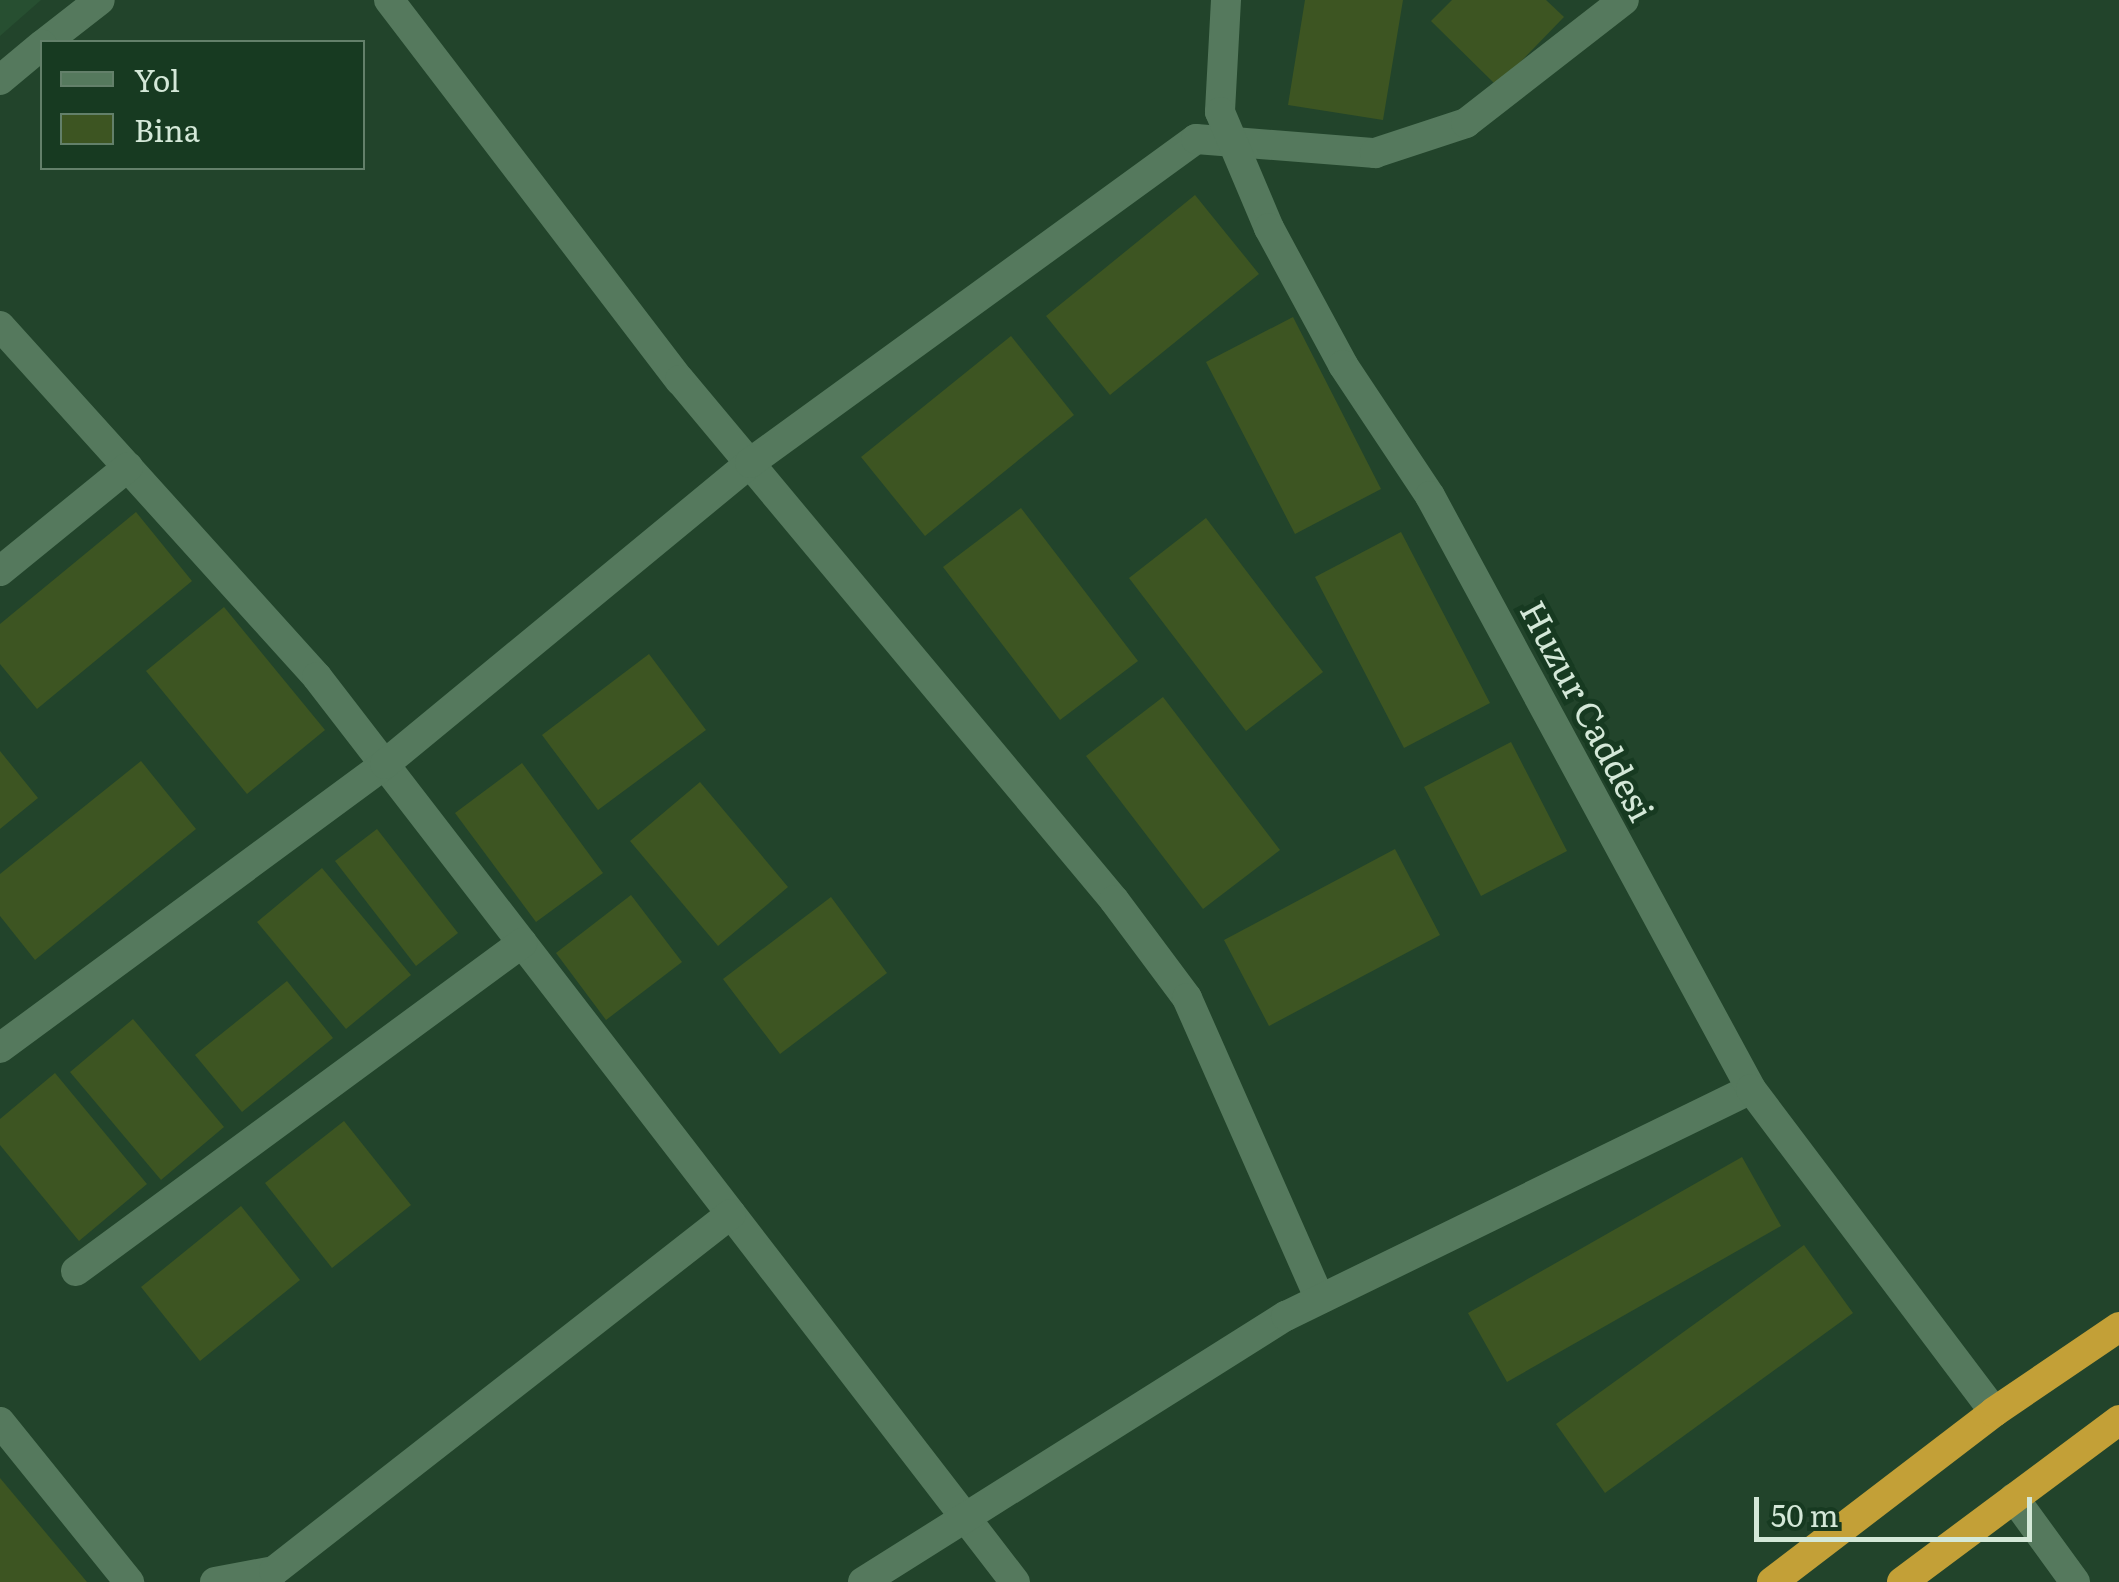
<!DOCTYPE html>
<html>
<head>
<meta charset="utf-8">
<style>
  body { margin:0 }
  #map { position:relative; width:2119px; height:1582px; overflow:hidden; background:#22442b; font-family:Literata,serif }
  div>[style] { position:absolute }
  .built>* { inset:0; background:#274f31 }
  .building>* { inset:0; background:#3d5522 }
  .street>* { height:30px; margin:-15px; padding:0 15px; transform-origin:15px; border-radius:15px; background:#55795d }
  .secondary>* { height:30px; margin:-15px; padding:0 15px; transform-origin:15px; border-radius:15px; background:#55795d }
  .highway>* { height:30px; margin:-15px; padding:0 15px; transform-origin:15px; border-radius:15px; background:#c3a037 }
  span { translate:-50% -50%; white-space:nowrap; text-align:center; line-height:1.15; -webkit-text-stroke:10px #173a21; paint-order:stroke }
  .street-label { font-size:35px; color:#d4e8d8 }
  .legend { position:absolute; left:40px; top:40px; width:325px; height:130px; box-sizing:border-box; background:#173a21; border:2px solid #63806a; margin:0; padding:12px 18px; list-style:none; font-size:30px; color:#d4e8d8 }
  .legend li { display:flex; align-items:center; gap:20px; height:50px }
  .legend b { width:50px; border:2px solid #63806a }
  .scale { position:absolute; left:1754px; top:1497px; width:278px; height:45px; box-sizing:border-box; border:5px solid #d4e8d8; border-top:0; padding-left:12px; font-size:30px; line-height:35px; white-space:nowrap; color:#d4e8d8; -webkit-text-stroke:8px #173a21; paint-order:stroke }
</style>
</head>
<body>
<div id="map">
  <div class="built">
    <div style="clip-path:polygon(0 0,41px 0,0 36px)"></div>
  </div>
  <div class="building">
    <div style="clip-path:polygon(1305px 0,1403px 0,1383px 120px,1288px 105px)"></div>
    <div style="clip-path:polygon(1452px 0,1546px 0,1564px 17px,1497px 86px,1431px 21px)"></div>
    <div style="clip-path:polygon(1195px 195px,1259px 274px,1110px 395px,1046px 316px)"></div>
    <div style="clip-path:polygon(1293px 317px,1381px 489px,1295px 534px,1206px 362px)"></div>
    <div style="clip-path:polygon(1011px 336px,1074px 415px,925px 536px,861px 457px)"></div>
    <div style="clip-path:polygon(1021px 508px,1138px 661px,1060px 720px,943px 567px)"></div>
    <div style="clip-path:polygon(136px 512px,192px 581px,37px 709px,0 664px,0 624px)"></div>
    <div style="clip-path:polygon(1206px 518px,1323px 672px,1246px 731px,1129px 578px)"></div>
    <div style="clip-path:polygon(1401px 532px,1490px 703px,1404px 748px,1315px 577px)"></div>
    <div style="clip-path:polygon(224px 607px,325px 730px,247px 794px,146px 671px)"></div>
    <div style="clip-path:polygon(649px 654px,706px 730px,598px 810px,542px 735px)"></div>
    <div style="clip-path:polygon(1163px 697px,1280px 850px,1203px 909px,1086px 756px)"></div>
    <div style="clip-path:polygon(1511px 742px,1567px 851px,1481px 896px,1424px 787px)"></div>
    <div style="clip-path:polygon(0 751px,38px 798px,0 829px)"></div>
    <div style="clip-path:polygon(141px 761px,196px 829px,35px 960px,0 916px,0 874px)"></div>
    <div style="clip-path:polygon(522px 763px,603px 873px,536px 922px,455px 813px)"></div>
    <div style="clip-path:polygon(700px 782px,788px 887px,718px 946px,630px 841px)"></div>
    <div style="clip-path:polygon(377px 829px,458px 933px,416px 966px,335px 861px)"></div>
    <div style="clip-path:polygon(1395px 849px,1440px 935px,1269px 1026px,1224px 940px)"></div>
    <div style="clip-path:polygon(322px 868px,411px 975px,346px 1029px,257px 922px)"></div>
    <div style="clip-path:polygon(631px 895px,682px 962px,606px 1020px,556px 953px)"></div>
    <div style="clip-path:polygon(831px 897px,887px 973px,780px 1054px,723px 979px)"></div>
    <div style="clip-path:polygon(287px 981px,333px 1038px,242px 1112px,195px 1055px)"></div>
    <div style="clip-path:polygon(133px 1019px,224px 1127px,161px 1180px,70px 1072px)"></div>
    <div style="clip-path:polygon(55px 1073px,147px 1184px,79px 1241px,0 1145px,0 1119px)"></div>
    <div style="clip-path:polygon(344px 1121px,411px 1205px,332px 1268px,265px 1183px)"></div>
    <div style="clip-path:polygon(1742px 1157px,1781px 1226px,1507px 1382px,1468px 1313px)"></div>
    <div style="clip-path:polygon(241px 1206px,300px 1280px,200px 1361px,141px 1287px)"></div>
    <div style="clip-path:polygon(1804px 1245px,1853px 1313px,1605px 1493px,1556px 1424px)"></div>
    <div style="clip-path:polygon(0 1478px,87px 1582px,0 1582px)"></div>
  </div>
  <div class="street">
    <div style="left:389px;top:0;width:479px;rotate:52.6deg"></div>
    <div style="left:680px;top:380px;width:677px;rotate:50.15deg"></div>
    <div style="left:1114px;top:900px;width:122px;rotate:53.3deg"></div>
    <div style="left:1187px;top:998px;width:329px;rotate:66.2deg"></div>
    <div style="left:46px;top:42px;width:68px;rotate:-37.9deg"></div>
    <div style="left:0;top:80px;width:55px;rotate:-39.8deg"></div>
    <div style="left:0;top:326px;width:473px;rotate:47.9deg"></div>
    <div style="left:317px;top:677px;width:1143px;rotate:52.36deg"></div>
    <div style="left:0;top:571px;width:165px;rotate:-39.1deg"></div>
    <div style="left:0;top:1048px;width:478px;rotate:-36.4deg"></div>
    <div style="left:385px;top:764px;width:473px;rotate:-39.5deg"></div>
    <div style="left:750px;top:463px;width:551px;rotate:-36deg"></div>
    <div style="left:1196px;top:139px;width:180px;rotate:4.5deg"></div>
    <div style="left:1375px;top:153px;width:96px;rotate:-18.2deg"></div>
    <div style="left:1466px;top:123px;width:200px;rotate:-37.9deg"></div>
    <div style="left:76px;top:1271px;width:554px;rotate:-36.33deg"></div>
    <div style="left:0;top:1422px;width:206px;rotate:51.1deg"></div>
    <div style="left:2014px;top:1498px;width:104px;rotate:54deg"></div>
    <div style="left:215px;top:1582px;width:60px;rotate:-10.6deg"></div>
    <div style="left:274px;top:1571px;width:580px;rotate:-38deg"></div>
    <div style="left:863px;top:1582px;width:500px;rotate:-32.2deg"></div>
    <div style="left:1286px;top:1316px;width:517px;rotate:-26.02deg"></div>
  </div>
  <div class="secondary">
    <div style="left:1226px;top:0;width:112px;rotate:93.1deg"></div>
    <div style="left:1220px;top:112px;width:126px;rotate:67.1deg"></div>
    <div style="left:1269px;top:228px;width:156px;rotate:61.6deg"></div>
    <div style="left:1343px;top:365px;width:157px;rotate:56.4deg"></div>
    <div style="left:1430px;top:496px;width:674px;rotate:61.57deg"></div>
    <div style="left:1751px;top:1089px;width:404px;rotate:53deg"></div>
  </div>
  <div class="highway">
    <div style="left:1772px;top:1582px;width:280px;rotate:-37.4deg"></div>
    <div style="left:1994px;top:1412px;width:151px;rotate:-34.2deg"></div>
    <div style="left:1902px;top:1582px;width:271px;rotate:-36.7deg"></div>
  </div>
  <div class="street-label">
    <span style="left:1589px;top:710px;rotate:62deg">Huzur Caddesi</span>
  </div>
  <ul class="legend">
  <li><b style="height:12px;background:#55795d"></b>Yol</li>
  <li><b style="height:28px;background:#3d5522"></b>Bina</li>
  </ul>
  <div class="scale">50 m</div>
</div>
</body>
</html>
